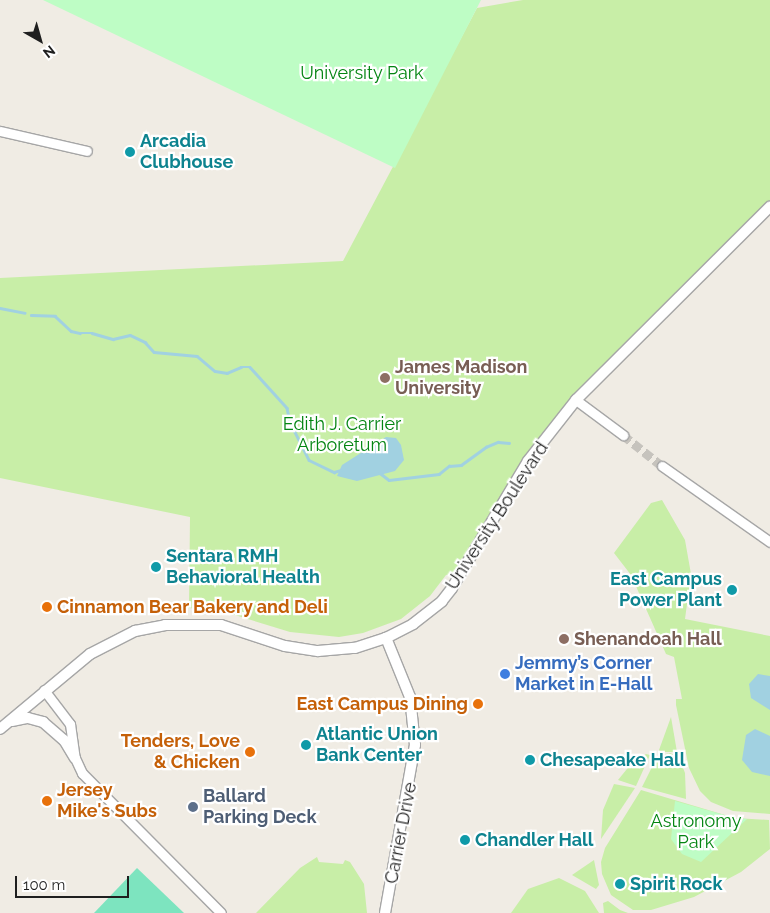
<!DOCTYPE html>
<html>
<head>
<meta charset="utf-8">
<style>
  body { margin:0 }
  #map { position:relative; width:770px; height:913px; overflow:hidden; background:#f0ece4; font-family:Raleway,sans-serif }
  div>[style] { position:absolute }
  .grass>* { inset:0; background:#c8eea7 }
  .park>* { inset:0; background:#befdc5 }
  .pitch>* { inset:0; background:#7de4bf }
  .water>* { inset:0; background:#a1d1e1 }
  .stream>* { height:2.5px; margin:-1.25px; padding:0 1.25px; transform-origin:1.25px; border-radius:1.25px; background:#a1d1e1 }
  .minor-tunnel>* { height:9px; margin-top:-4.5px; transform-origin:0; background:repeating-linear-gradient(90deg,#c6c3bd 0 9px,transparent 0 13.5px) }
  .roads { filter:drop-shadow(1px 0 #a6a6a6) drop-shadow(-1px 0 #a6a6a6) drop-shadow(0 1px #a6a6a6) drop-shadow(0 -1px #a6a6a6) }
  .minor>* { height:9px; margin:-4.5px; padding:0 4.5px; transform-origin:4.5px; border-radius:4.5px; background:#fff }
  .tertiary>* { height:10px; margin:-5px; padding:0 5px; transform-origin:5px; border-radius:5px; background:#fff }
  .dots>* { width:14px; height:14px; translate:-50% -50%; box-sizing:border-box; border:2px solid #fff; border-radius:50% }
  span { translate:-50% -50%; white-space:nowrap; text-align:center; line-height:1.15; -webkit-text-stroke:4.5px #fff; paint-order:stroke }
  .park-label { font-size:18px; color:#048512 }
  .culture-label { font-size:18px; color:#0d838f; font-weight:700 }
  .left { translate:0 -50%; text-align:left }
  .right { translate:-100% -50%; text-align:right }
  .education-label { font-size:18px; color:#785e54; font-weight:700 }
  .street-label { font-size:18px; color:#1f1f1f }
  .food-label { font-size:18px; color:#c56008; font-weight:700 }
  .shop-label { font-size:18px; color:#366cbe; font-weight:700 }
  .service-label { font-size:18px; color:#4e5e75; font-weight:700 }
  .north { position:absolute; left:15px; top:15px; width:50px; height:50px; -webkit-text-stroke:4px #fff; paint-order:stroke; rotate:142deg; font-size:14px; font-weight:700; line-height:20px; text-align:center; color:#1f1f1f }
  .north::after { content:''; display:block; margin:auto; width:18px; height:22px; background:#1f1f1f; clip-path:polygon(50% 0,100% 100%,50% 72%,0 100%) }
  .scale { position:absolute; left:15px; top:876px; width:114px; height:22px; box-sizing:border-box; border:2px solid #1f1f1f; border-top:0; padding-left:6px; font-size:15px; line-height:18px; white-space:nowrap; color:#1f1f1f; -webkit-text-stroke:4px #fff; paint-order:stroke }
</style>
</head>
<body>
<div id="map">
  <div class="grass">
    <div style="clip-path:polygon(523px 0,770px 0,770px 207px,576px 400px,528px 461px,460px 576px,446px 575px,430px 596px,401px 619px,363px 633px,339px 637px,290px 632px,222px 611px,189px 608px,190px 517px,0 478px,0 278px,343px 261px,477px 8px)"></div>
    <div style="clip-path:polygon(662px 500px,685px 540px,691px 574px,685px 619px,770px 636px,770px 814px,733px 811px,711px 802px,700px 791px,689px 768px,676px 705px,676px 699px,682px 699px,674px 657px,666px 654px,631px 575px,614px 553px,651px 503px)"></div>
    <div style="clip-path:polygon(671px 717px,677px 752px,660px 752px,659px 750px)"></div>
    <div style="clip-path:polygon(670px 753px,679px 757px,685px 773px,686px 799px,642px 787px,654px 763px,661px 755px)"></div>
    <div style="clip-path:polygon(646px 754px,650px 755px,636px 786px,618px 780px,631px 764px)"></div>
    <div style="clip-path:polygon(614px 784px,635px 788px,601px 839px,603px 810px)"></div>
    <div style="clip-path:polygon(641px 790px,735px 818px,769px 820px,770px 849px,741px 872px,694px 897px,651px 910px,633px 910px,611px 895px,602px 874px,601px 862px,605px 848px)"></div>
    <div style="clip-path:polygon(317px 857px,319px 862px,343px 864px,345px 860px,350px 862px,364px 884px,367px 913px,256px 913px,300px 868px)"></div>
    <div style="clip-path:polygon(594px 860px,599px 885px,596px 889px,572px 875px)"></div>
    <div style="clip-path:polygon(559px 878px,585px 891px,599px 913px,511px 913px,528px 889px)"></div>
    <div style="clip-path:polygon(608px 901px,620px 910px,628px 913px,604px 913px,603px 903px)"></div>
  </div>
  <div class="park">
    <div style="clip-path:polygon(43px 0,481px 0,395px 168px)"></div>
    <div style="clip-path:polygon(675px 801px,735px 818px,747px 819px,701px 862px,682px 854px,671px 839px)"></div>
  </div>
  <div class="pitch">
    <div style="clip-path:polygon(137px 868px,184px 913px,94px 913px)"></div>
  </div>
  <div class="water">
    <div style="clip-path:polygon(386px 437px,396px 438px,401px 445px,404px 460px,395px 471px,357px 481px,337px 476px,342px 465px)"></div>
    <div style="clip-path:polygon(758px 674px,770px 676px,770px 710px,751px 698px,749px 684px)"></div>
    <div style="clip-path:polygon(755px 729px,770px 736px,770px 776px,752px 772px,742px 760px,746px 735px)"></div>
  </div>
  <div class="stream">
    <div style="left:0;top:308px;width:25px;rotate:11deg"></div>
    <div style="left:31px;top:315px;width:24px;rotate:2deg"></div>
    <div style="left:55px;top:316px;width:22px;rotate:43deg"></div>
    <div style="left:71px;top:331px;width:9px;rotate:13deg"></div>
    <div style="left:80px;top:333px;width:12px"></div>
    <div style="left:92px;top:333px;width:22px;rotate:16deg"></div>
    <div style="left:113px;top:339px;width:17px;rotate:-13deg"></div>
    <div style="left:130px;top:335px;width:17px;rotate:25deg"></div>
    <div style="left:145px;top:342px;width:13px;rotate:48deg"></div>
    <div style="left:154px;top:352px;width:43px;rotate:5.3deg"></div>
    <div style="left:197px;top:356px;width:23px;rotate:40deg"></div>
    <div style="left:215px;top:371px;width:12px;rotate:9deg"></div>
    <div style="left:227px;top:373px;width:15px;rotate:-23deg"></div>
    <div style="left:241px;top:367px;width:9px"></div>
    <div style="left:250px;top:367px;width:55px;rotate:47.9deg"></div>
    <div style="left:287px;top:408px;width:14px;rotate:78deg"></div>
    <div style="left:290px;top:422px;width:42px;rotate:63.4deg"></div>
    <div style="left:309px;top:460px;width:28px;rotate:26deg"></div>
    <div style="left:334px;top:472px;width:7px;rotate:-16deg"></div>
    <div style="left:380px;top:473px;width:11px;rotate:38deg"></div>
    <div style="left:389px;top:480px;width:50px;rotate:-6.8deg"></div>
    <div style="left:439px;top:474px;width:13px;rotate:-39deg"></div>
    <div style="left:449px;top:466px;width:12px;rotate:-5deg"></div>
    <div style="left:461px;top:465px;width:31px;rotate:-36deg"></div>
    <div style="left:486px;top:447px;width:13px;rotate:-23deg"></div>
    <div style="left:498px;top:442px;width:11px;rotate:5deg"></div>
  </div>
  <div class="minor-tunnel">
    <div style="left:623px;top:435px;width:50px;rotate:38.5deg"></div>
  </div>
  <div class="roads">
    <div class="minor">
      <div style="left:0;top:131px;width:89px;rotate:12.9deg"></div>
      <div style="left:576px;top:400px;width:59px;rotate:36.7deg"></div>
      <div style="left:662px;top:466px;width:132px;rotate:35.1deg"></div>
      <div style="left:44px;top:690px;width:43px;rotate:52.6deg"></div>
      <div style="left:70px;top:724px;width:34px;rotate:82deg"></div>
      <div style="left:75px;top:758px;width:17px;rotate:65deg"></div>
      <div style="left:82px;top:773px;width:197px;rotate:45.2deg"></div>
    </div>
    <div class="tertiary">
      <div style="left:12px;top:721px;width:16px;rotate:-11deg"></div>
      <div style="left:28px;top:718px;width:16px;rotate:15deg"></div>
      <div style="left:43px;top:722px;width:28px;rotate:41deg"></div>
      <div style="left:64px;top:740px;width:21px;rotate:59deg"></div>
      <div style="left:0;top:729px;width:117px;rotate:-39.8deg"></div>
      <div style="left:90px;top:654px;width:51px;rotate:-27.1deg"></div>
      <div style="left:135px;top:631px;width:31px;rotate:-11deg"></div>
      <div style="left:165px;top:625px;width:56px"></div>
      <div style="left:221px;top:625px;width:67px;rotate:18.2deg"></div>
      <div style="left:285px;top:646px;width:33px;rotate:9deg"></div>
      <div style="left:318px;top:651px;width:37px;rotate:-5deg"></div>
      <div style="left:355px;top:648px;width:33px;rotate:-18deg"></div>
      <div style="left:386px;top:638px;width:30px;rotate:-27deg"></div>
      <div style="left:413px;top:624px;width:37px;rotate:-38deg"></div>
      <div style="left:442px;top:601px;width:16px;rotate:-52deg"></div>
      <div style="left:452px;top:588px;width:148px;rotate:-59.1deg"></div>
      <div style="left:528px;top:461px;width:78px;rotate:-51.8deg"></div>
      <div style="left:576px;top:400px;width:274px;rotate:-44.9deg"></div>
      <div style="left:385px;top:913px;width:171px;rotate:-79.9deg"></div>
      <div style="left:415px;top:745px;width:48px;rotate:-95.9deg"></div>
      <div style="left:410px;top:697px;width:64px;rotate:-112.1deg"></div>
    </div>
  </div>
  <div class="dots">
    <div style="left:130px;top:152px;background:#0f9aa8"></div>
    <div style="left:385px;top:378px;background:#8d6e63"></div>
    <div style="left:156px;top:567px;background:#0f9aa8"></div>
    <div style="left:732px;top:590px;background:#0f9aa8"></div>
    <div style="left:47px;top:607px;background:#e8710a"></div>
    <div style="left:564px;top:639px;background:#8d6e63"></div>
    <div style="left:505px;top:674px;background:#3f7fe0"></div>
    <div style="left:478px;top:704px;background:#e8710a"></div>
    <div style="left:306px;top:745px;background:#0f9aa8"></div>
    <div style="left:250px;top:752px;background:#e8710a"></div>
    <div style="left:530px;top:760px;background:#0f9aa8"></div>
    <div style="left:47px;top:801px;background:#e8710a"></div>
    <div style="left:193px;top:807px;background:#5c6f8a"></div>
    <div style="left:465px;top:840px;background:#0f9aa8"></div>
    <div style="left:620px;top:884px;background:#0f9aa8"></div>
  </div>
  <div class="park-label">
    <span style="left:362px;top:73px">University Park</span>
    <span style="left:342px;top:435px">Edith J. Carrier<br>Arboretum</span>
    <span style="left:696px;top:832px">Astronomy<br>Park</span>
  </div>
  <div class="culture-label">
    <span class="left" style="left:140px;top:152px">Arcadia<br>Clubhouse</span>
    <span class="left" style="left:166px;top:567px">Sentara RMH<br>Behavioral Health</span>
    <span class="right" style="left:722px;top:590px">East Campus<br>Power Plant</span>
    <span class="left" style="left:316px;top:745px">Atlantic Union<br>Bank Center</span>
    <span class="left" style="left:540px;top:760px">Chesapeake Hall</span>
    <span class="left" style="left:475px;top:840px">Chandler Hall</span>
    <span class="left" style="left:630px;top:884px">Spirit Rock</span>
  </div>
  <div class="education-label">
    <span class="left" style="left:395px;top:378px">James Madison<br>University</span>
    <span class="left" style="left:574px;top:639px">Shenandoah Hall</span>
  </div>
  <div class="street-label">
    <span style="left:497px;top:516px;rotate:-57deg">University Boulevard</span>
    <span style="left:401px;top:833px;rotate:-79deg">Carrier Drive</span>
  </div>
  <div class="food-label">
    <span class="left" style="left:57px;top:607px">Cinnamon Bear Bakery and Deli</span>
    <span class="right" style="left:468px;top:704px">East Campus Dining</span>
    <span class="right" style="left:240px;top:752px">Tenders, Love<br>&amp; Chicken</span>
    <span class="left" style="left:57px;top:801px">Jersey<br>Mike's Subs</span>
  </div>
  <div class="shop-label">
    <span class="left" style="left:515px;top:674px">Jemmy’s Corner<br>Market in E-Hall</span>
  </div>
  <div class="service-label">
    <span class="left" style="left:203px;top:807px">Ballard<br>Parking Deck</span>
  </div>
  <div class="north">N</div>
  <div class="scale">100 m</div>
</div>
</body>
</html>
